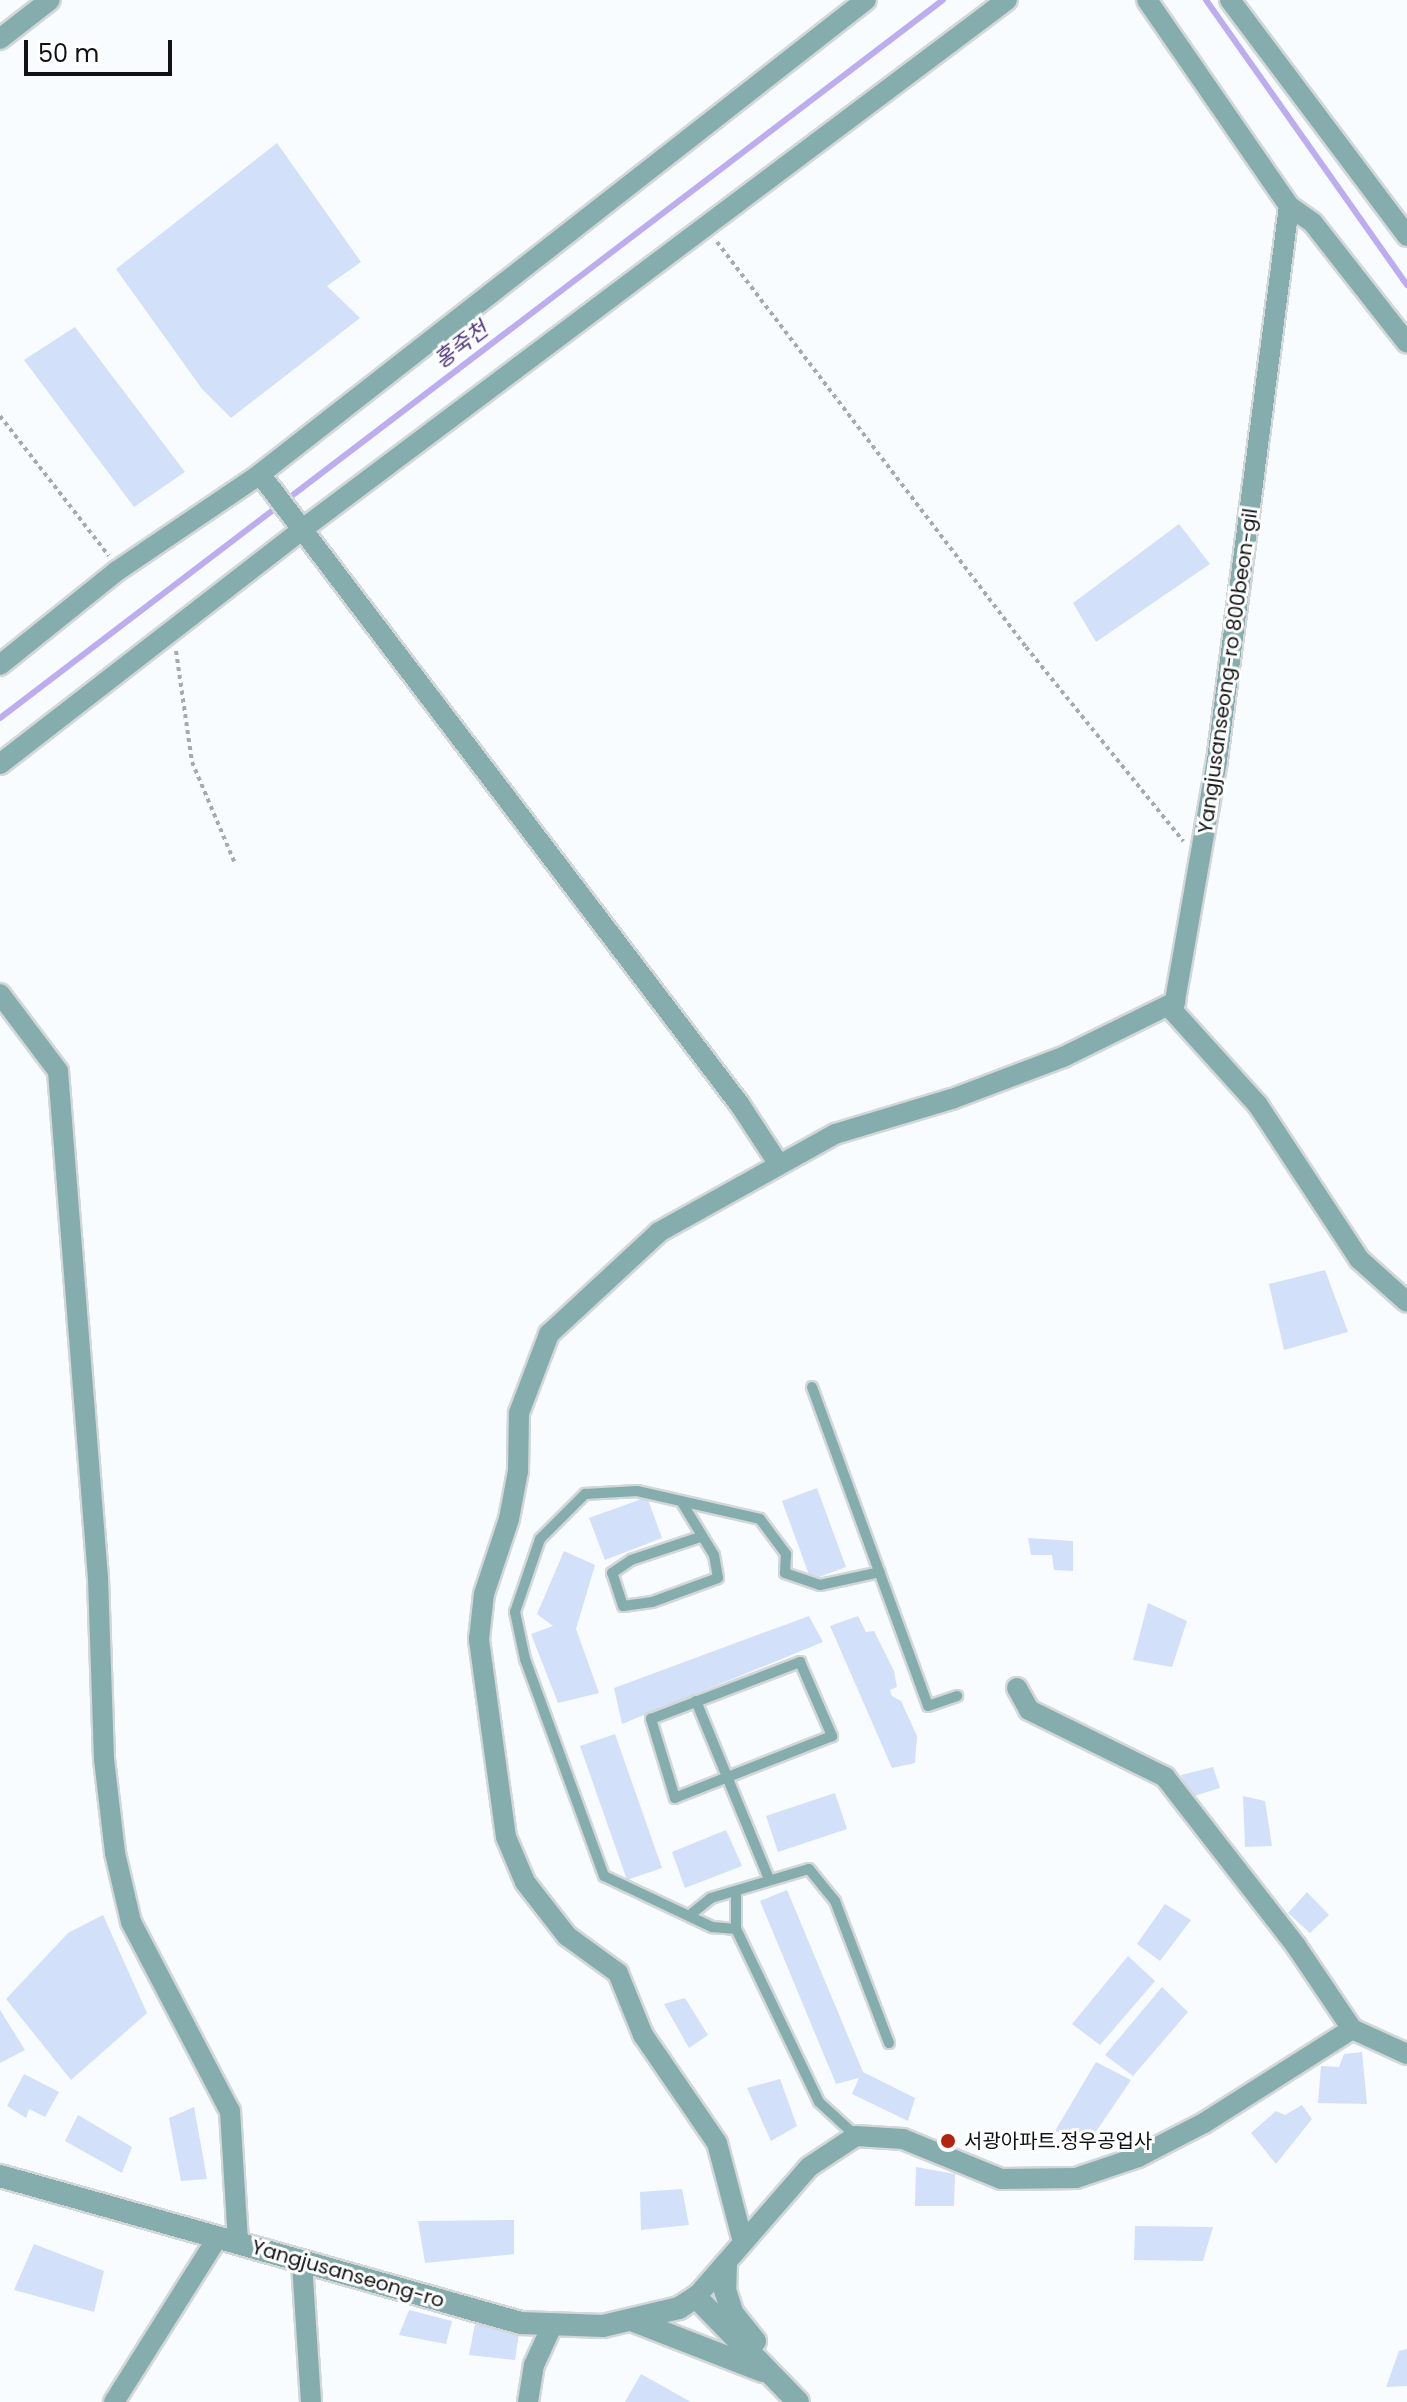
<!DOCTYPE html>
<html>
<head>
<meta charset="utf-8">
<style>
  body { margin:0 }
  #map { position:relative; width:1407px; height:2402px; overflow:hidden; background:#f8fcff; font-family:Poppins,"Noto Sans KR",sans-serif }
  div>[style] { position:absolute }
  .stream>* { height:6px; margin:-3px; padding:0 3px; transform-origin:3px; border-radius:3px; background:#bdadf0 }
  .building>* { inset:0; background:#d2e0f9 }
  .path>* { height:4px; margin-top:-2px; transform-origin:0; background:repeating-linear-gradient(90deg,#a6aaac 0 4px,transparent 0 8px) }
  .roads { filter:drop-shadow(2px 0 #d3d7d9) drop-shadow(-2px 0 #d3d7d9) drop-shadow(0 2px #d3d7d9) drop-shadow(0 -2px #d3d7d9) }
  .service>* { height:10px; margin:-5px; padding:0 5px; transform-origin:5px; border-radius:5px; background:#85adae }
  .minor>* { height:20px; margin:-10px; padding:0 10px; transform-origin:10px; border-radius:10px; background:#85adae }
  .tertiary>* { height:22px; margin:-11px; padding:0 11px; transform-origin:11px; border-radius:11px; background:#85adae }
  .dots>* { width:22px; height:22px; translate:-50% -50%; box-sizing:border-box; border:4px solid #fff; border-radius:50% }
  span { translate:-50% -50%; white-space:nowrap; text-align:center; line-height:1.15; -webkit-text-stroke:6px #fff; paint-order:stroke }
  .street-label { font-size:20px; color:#101213 }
  .poi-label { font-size:20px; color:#101213 }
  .left { translate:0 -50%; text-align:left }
  .water-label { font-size:22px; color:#4d3482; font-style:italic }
  .scale { position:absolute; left:24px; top:40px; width:148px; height:36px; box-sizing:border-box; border:4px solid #101213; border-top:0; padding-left:10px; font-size:24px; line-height:28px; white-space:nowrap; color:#101213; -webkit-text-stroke:6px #fff; paint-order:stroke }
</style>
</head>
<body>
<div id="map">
  <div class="stream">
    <div style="left:1206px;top:0;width:349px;rotate:54.8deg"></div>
    <div style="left:0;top:718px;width:1185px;rotate:-37.29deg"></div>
  </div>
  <div class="building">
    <div style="clip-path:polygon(277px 143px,361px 262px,327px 286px,360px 318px,231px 418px,202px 389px,116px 269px)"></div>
    <div style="clip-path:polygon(75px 327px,185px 472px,134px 507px,24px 360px)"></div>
    <div style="clip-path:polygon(1179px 524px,1210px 564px,1096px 642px,1073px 603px)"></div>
    <div style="clip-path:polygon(1325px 1270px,1348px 1332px,1284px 1350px,1269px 1284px)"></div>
    <div style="clip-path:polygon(817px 1488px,846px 1567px,811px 1580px,782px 1501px)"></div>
    <div style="clip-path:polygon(647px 1497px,662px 1538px,605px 1560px,589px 1518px)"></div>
    <div style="clip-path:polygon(1028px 1538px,1073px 1541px,1073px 1571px,1054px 1570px,1052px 1555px,1031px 1555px)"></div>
    <div style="clip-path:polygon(564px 1551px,595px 1565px,576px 1629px,599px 1693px,558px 1703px,531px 1634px,553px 1626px,537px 1614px)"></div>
    <div style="clip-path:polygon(1148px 1603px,1187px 1621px,1172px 1667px,1133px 1660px)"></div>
    <div style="clip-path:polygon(809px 1616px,823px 1642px,622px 1724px,614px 1688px)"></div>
    <div style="clip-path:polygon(858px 1616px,866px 1632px,874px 1631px,894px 1671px,897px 1687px,890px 1690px,892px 1696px,901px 1701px,917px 1736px,915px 1763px,892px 1768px,830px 1626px)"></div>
    <div style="clip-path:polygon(615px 1734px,662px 1868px,627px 1880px,580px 1746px)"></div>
    <div style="clip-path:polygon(1213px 1767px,1220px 1788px,1191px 1797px,1181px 1775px)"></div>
    <div style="clip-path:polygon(835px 1793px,847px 1829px,778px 1852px,766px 1816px)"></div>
    <div style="clip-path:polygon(1243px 1796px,1265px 1801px,1272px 1846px,1245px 1847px)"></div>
    <div style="clip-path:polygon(726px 1830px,742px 1866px,685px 1888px,672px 1852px)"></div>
    <div style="clip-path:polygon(787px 1890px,863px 2072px,915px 2098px,908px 2121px,852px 2094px,859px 2078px,836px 2084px,760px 1901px)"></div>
    <div style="clip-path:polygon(1307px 1892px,1329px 1915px,1310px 1933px,1288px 1913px)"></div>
    <div style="clip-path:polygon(1165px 1904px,1191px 1920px,1160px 1961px,1137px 1944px)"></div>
    <div style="clip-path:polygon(103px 1915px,147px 2013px,71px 2080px,6px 1999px,68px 1933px)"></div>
    <div style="clip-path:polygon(1128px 1956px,1155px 1981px,1100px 2045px,1072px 2024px)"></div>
    <div style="clip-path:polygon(1162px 1987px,1188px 2012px,1133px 2076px,1105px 2055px)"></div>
    <div style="clip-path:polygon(685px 1998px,708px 2035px,689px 2048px,664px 2004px)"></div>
    <div style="clip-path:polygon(0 2010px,25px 2050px,0 2063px)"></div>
    <div style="clip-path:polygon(1362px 2052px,1367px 2104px,1318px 2103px,1321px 2066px,1339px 2067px,1344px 2054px)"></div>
    <div style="clip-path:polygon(1096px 2062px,1131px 2080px,1089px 2142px,1055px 2131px)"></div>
    <div style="clip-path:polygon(24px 2074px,59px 2092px,45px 2117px,29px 2109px,26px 2118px,7px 2106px)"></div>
    <div style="clip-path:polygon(780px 2079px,797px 2126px,771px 2141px,747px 2088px)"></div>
    <div style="clip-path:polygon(1302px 2105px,1312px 2119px,1276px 2164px,1251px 2133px,1276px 2111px,1285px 2115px)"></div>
    <div style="clip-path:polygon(194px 2107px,207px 2179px,181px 2181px,169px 2118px)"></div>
    <div style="clip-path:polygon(78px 2115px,132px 2147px,122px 2173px,65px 2141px)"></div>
    <div style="clip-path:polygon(916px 2167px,955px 2174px,954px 2206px,915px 2206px)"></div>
    <div style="clip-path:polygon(682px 2189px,689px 2225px,641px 2230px,640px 2192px)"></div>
    <div style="clip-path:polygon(514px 2220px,514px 2254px,425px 2263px,418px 2221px)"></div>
    <div style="clip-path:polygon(1135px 2226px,1213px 2227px,1203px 2261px,1134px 2260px)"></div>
    <div style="clip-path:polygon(34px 2244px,104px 2271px,94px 2312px,14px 2290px)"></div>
    <div style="clip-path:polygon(409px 2310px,452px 2321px,446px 2344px,399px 2335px)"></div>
    <div style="clip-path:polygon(475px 2324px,519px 2333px,515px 2360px,469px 2355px)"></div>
    <div style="clip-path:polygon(1407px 2349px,1407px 2386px,1386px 2387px,1399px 2351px)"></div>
    <div style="clip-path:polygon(641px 2374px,691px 2402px,625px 2402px)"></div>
  </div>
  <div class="path">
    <div style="left:717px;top:242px;width:509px;rotate:52.66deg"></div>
    <div style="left:1026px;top:647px;width:250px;rotate:51deg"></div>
    <div style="left:0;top:416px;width:177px;rotate:52.1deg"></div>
    <div style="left:176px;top:651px;width:112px;rotate:81.8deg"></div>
    <div style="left:192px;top:762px;width:108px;rotate:67deg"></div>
  </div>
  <div class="roads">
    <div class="service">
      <div style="left:812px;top:1387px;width:339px;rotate:70deg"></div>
      <div style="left:928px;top:1706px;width:31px;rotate:-19deg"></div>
      <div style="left:681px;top:1501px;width:63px;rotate:58.6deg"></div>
      <div style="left:714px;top:1555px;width:23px;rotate:80deg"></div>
      <div style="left:718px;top:1578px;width:70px;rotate:160deg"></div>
      <div style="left:652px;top:1602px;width:29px;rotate:172deg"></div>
      <div style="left:623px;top:1606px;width:35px;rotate:-108deg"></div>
      <div style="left:612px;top:1573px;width:23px;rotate:-34deg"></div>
      <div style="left:631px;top:1560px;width:73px;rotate:-18.4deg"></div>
      <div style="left:800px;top:1662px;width:81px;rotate:66.6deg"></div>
      <div style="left:832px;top:1736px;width:169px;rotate:158.5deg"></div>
      <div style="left:675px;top:1798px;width:83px;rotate:-106.9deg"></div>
      <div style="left:651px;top:1719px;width:160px;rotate:-20.9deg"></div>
      <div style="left:696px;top:1701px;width:192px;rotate:67.7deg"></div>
      <div style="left:736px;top:1893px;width:36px;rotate:90deg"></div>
      <div style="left:690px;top:1915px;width:27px;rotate:-39deg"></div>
      <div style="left:711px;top:1898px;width:102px;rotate:-16.5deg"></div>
      <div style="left:809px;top:1869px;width:41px;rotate:50.9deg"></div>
      <div style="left:835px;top:1901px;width:152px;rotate:69.2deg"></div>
      <div style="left:856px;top:2136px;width:50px;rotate:-137.4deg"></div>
      <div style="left:819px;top:2102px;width:192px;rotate:-115.6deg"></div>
      <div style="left:736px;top:1929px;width:24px;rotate:-175deg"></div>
      <div style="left:712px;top:1927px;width:119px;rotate:-154.7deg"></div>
      <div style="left:604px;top:1876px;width:231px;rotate:-110deg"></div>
      <div style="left:525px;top:1659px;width:48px;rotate:-102deg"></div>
      <div style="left:515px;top:1612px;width:77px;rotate:-71.1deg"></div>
      <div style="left:540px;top:1539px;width:64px;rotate:-45deg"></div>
      <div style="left:585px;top:1494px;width:52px;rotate:-3.3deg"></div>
      <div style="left:637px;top:1491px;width:126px;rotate:12.8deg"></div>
      <div style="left:760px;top:1519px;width:44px;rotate:53.4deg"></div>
      <div style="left:786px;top:1554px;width:19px;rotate:93deg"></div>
      <div style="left:785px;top:1573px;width:37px;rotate:19deg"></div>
      <div style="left:820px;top:1585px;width:61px;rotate:-12.2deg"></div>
    </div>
    <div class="minor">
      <div style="left:1147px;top:0;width:250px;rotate:55.4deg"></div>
      <div style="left:1289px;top:206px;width:559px;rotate:97.4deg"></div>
      <div style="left:1217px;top:760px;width:255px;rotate:99.9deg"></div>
      <div style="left:1173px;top:1011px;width:127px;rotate:47.9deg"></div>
      <div style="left:1258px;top:1105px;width:184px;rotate:56.7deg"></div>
      <div style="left:1359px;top:1259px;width:64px;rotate:41.9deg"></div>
      <div style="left:1230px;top:0;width:295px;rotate:53.1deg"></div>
      <div style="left:0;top:39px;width:63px;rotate:-38deg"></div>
      <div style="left:1289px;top:206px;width:29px;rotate:35deg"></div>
      <div style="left:1313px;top:223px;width:152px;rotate:51.9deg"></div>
      <div style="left:260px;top:474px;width:793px;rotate:52.74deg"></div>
      <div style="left:740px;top:1105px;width:69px;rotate:56.8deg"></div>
      <div style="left:0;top:665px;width:150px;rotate:-38.8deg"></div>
      <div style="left:117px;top:571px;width:173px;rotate:-34.1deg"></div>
      <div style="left:260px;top:474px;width:769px;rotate:-38.03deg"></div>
      <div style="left:0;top:764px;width:380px;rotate:-37.8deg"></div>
      <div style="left:300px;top:531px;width:884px;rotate:-36.91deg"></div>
      <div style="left:0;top:994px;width:96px;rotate:53deg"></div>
      <div style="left:58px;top:1071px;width:509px;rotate:85.49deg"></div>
      <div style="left:98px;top:1578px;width:181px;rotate:88.1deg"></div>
      <div style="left:104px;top:1759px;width:95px;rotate:83.3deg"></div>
      <div style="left:115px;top:1853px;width:71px;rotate:76.9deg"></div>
      <div style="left:131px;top:1922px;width:213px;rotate:62.4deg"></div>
      <div style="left:230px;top:2111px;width:132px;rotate:86.5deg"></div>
      <div style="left:1017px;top:1688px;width:25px;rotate:61deg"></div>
      <div style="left:1029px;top:1710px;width:152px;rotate:26.2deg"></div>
      <div style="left:1165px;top:1777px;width:214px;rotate:52.2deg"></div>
      <div style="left:1296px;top:1946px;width:100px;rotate:56deg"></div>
      <div style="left:743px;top:2242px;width:102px;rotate:-104.7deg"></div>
      <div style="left:717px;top:2143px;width:131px;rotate:-124.4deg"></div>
      <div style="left:643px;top:2035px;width:67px;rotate:-112deg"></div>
      <div style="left:618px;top:1973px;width:63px;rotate:-144deg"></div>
      <div style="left:567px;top:1936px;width:68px;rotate:-127.9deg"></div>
      <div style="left:525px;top:1882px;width:49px;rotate:-112.9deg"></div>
      <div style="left:506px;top:1837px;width:200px;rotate:-97.8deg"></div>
      <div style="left:479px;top:1639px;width:45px;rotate:-83.7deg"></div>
      <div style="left:484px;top:1594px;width:79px;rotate:-71.6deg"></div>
      <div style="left:509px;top:1519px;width:49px;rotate:-79.4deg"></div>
      <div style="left:518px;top:1471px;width:58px;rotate:-89deg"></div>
      <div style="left:519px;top:1413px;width:85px;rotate:-69.2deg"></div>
      <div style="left:549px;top:1334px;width:150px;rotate:-42.8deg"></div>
      <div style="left:659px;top:1232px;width:201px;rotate:-29.1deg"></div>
      <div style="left:835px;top:1134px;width:122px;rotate:-16.7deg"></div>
      <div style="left:952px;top:1099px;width:119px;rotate:-20.7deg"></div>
      <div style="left:1063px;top:1057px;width:125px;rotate:-26.2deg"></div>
      <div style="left:302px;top:2263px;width:139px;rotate:86.3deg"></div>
      <div style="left:696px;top:2297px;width:172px;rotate:-49deg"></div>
      <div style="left:809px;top:2167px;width:56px;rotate:-33.4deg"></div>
      <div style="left:856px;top:2136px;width:47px;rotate:3.7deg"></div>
      <div style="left:903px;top:2139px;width:106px;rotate:22.2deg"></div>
      <div style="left:1001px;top:2179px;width:75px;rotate:-0.8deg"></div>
      <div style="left:1076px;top:2178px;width:65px;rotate:-18.7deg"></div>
      <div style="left:1138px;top:2157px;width:74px;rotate:-27.3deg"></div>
      <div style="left:1204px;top:2123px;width:175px;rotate:-32.4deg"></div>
      <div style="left:1352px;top:2029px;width:60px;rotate:24.4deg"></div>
      <div style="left:114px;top:2402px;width:195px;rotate:-57.8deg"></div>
      <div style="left:528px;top:2402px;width:37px;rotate:-81deg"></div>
      <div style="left:534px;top:2365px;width:41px;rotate:-65.3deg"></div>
    </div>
    <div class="tertiary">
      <div style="left:0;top:2176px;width:541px;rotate:15.76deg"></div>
      <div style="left:521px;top:2323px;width:82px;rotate:2.1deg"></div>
      <div style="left:603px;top:2326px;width:78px;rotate:-13.3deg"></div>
      <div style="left:679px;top:2308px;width:20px;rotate:-33deg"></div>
      <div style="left:696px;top:2297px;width:146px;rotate:45.8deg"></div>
      <div style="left:726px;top:2264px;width:26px;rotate:92deg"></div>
      <div style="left:725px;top:2290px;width:25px;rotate:72deg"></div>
      <div style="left:733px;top:2314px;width:35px;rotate:51deg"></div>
      <div style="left:634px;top:2321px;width:138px;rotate:21.2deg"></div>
    </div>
  </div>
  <div class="dots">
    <div style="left:948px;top:2141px;background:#b12410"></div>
  </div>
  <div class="street-label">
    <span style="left:1228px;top:671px;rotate:-82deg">Yangjusanseong-ro 800beon-gil</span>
    <span style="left:348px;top:2274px;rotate:16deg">Yangjusanseong-ro</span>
  </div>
  <div class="poi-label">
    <span class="left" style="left:964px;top:2141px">서광아파트.정우공업사</span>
  </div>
  <div class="water-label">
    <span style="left:461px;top:345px;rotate:-37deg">홍죽천</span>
  </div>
  <div class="scale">50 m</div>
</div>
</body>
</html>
